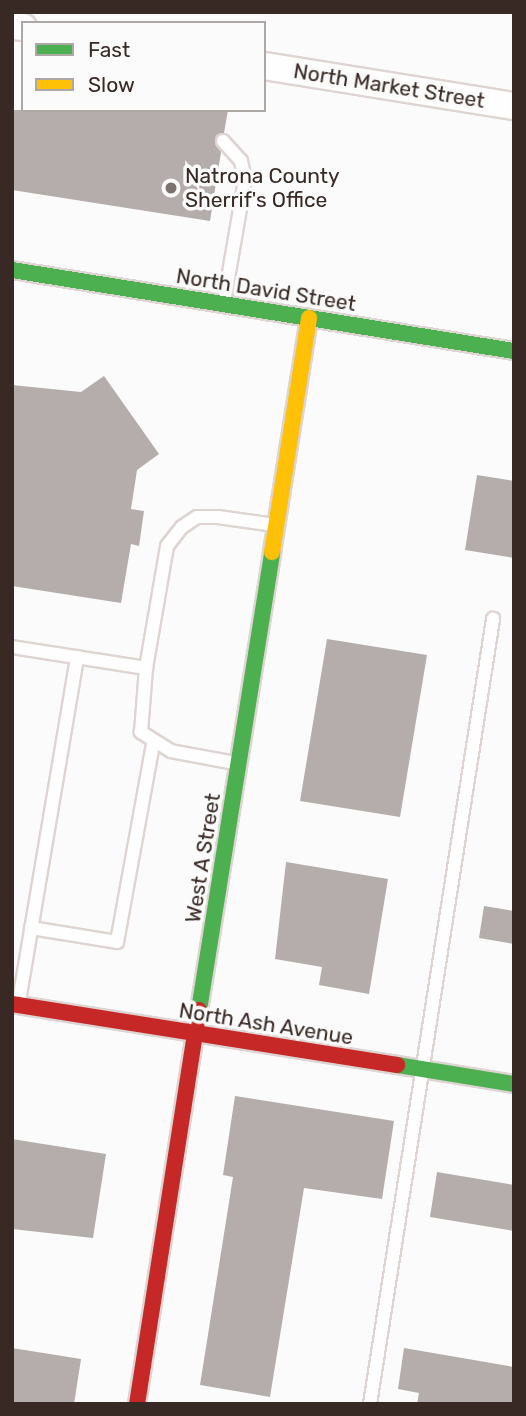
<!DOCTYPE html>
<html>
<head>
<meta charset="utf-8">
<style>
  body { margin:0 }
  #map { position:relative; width:526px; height:1416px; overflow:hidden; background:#fbfbfb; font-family:Rubik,sans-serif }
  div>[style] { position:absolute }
  .building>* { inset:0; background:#b4adab }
  .roads { filter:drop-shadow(2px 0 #ded5d3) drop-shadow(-2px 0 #ded5d3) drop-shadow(0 2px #ded5d3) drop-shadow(0 -2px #ded5d3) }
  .lane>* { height:12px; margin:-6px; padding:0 6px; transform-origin:6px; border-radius:6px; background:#fefefe }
  .street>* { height:26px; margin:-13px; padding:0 13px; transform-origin:13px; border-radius:13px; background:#fefefe }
  .fast>* { height:16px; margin:-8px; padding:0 8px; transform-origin:8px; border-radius:8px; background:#4caf50 }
  .slow>* { height:16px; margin:-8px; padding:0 8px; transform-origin:8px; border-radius:8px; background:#ffc107 }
  .jam>* { height:16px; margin:-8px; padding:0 8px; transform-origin:8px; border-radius:8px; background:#c62828 }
  .dots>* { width:19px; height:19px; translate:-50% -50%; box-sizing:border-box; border:4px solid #fbfbfb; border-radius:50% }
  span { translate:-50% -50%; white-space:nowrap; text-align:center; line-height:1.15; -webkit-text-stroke:7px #fbfbfb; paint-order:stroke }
  .street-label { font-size:21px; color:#382924 }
  .poi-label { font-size:21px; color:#382924 }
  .left { translate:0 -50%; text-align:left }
  .frame { position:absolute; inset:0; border:14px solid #382924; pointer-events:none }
  .legend { position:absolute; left:21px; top:21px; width:245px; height:91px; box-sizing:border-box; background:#fbfbfb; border:2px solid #ada7a5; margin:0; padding:9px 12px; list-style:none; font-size:21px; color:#382924 }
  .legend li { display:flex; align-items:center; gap:14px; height:35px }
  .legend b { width:35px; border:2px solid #ada7a5 }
</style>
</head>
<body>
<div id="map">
  <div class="building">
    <div style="clip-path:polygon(12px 110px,228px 110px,224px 133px,215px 139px,221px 152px,210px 221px,12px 190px)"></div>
    <div style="clip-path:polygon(104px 376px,159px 454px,137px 470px,131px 509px,144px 511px,139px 546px,131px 544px,121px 603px,12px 586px,12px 385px,81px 392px)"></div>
    <div style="clip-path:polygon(477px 475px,514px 481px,514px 558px,465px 550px)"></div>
    <div style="clip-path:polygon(327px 639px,427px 655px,400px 817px,300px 801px)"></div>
    <div style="clip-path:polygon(286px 862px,388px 879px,369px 994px,319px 985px,322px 967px,275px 959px)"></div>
    <div style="clip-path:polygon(484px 906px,514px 911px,514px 944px,479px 938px)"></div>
    <div style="clip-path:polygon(235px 1096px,394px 1121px,382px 1199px,304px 1188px,270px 1397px,200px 1385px,233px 1177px,223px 1175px)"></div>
    <div style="clip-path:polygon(12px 1139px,106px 1154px,93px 1238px,12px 1229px)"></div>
    <div style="clip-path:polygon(437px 1172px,514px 1185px,514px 1231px,430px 1217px)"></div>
    <div style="clip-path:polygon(12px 1348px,81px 1359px,74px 1404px,12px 1404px)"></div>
    <div style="clip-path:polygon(404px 1348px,514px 1367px,514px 1404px,417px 1404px,419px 1393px,398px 1389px)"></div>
  </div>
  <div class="roads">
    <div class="lane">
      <div style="left:223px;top:141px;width:27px;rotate:48deg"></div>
      <div style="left:241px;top:161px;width:19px;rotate:78deg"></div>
      <div style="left:245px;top:180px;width:123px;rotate:99.8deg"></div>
      <div style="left:12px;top:647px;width:136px;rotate:8.9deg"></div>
      <div style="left:235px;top:763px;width:65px;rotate:-169.4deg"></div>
      <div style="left:171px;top:751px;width:36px;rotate:-148deg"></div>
      <div style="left:141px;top:732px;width:64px;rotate:-85.5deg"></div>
      <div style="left:146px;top:668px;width:124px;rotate:-80.2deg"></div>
      <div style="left:167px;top:546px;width:24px;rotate:-52deg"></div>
      <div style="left:182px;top:527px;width:18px;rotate:-34deg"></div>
      <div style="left:197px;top:517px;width:21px"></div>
      <div style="left:218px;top:517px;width:57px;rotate:8.1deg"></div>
      <div style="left:31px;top:928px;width:87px;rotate:9.2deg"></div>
      <div style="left:117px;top:942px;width:201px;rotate:-79.7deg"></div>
      <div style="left:19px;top:1001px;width:349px;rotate:-80.4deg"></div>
      <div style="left:370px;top:1404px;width:795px;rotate:-81.09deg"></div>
    </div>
    <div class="street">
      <div style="left:12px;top:26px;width:11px;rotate:5deg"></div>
      <div style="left:264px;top:66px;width:253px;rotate:9.1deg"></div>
    </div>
    <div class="fast">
      <div style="left:12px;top:270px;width:508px;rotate:9.17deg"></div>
      <div style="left:199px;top:1010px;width:464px;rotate:-80.9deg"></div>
      <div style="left:397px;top:1065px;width:119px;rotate:9.2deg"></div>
    </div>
    <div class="slow">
      <div style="left:272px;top:552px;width:237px;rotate:-81deg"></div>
    </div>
    <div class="jam">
      <div style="left:12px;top:1004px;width:390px;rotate:9deg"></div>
      <div style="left:137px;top:1404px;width:399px;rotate:-81.1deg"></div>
    </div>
  </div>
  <div class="dots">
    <div style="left:171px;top:188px;background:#7c726f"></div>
  </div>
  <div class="street-label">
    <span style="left:389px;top:86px;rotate:9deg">North Market Street</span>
    <span style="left:266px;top:290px;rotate:9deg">North David Street</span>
    <span style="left:203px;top:858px;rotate:-81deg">West A Street</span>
    <span style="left:266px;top:1024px;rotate:9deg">North Ash Avenue</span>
  </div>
  <div class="poi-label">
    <span class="left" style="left:185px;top:188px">Natrona County<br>Sherrif's Office</span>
  </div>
  <div class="frame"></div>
  <ul class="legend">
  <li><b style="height:9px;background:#4caf50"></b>Fast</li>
  <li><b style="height:9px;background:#ffc107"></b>Slow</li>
  </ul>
</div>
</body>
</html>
